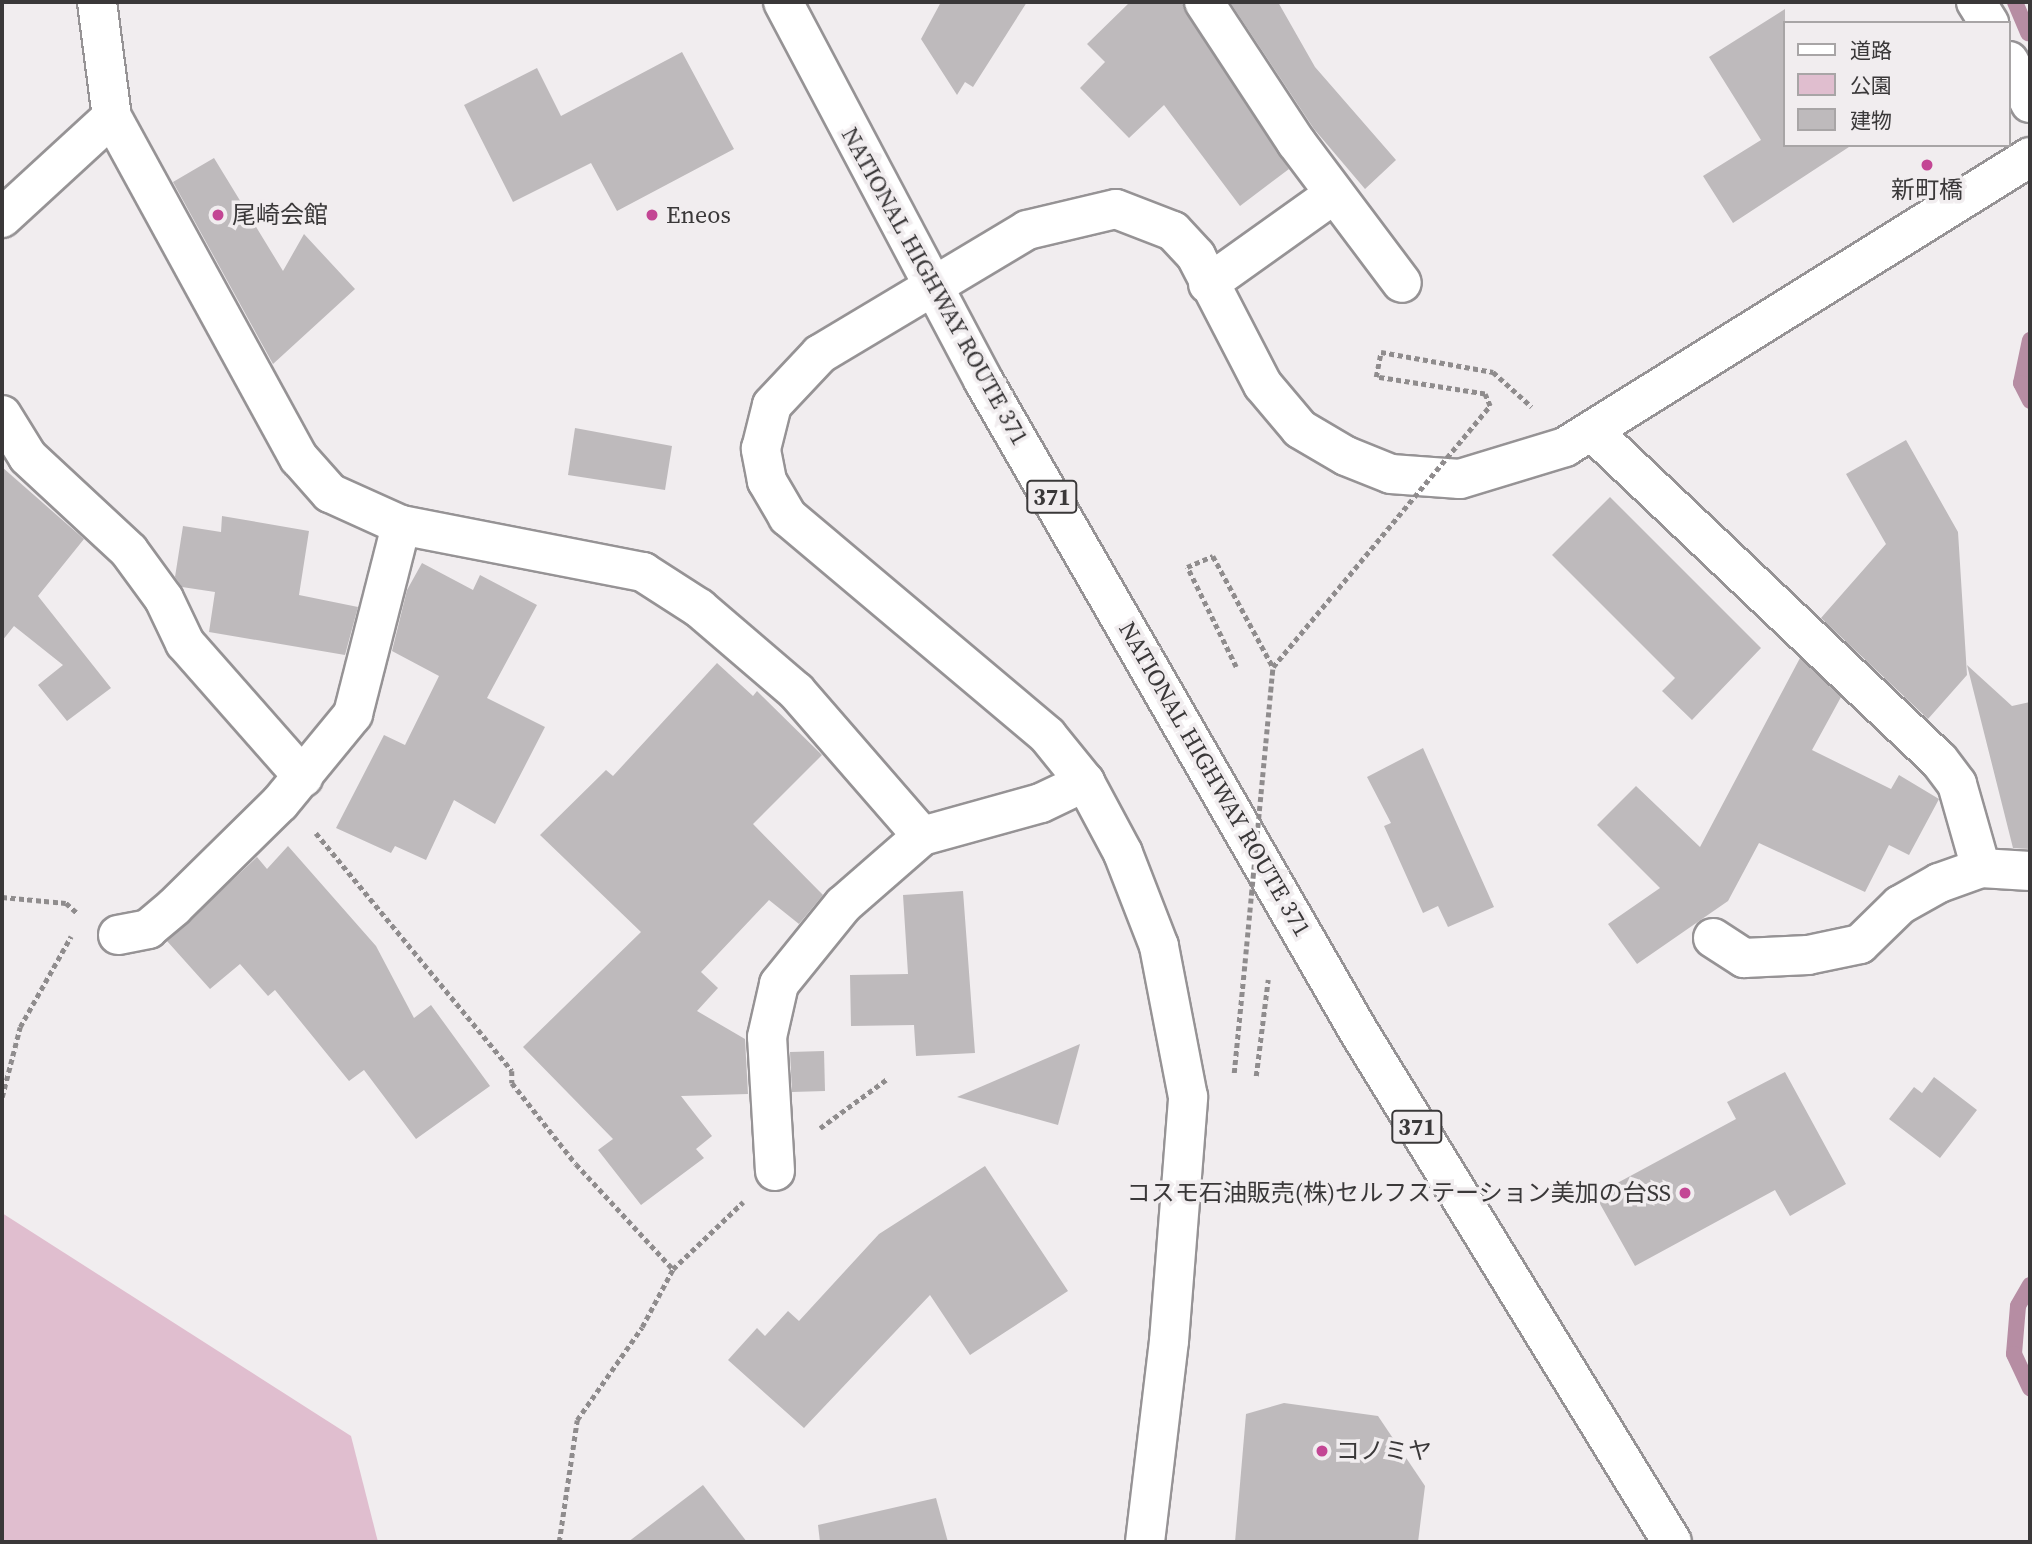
<!DOCTYPE html>
<html>
<head>
<meta charset="utf-8">
<style>
  body { margin:0 }
  #map { position:relative; width:2032px; height:1544px; overflow:hidden; background:#f1edef; font-family:"Source Serif 4","Noto Sans JP",serif }
  div>[style] { position:absolute }
  .green>* { inset:0; background:#e0becf }
  .stream>* { height:16px; margin:-8px; padding:0 8px; transform-origin:8px; border-radius:8px; background:#b68da3 }
  .building>* { inset:0; background:#bebabc }
  .path>* { height:4.5px; margin-top:-2.25px; transform-origin:0; background:repeating-linear-gradient(90deg,#8f8c8d 0 5px,transparent 0 8.5px) }
  .roads { filter:drop-shadow(2px 0 #969395) drop-shadow(-2px 0 #969395) drop-shadow(0 2px #969395) drop-shadow(0 -2px #969395) }
  .street>* { height:38px; margin:-19px; padding:0 19px; transform-origin:19px; border-radius:19px; background:#fff }
  .secondary>* { height:38px; margin:-19px; padding:0 19px; transform-origin:19px; border-radius:19px; background:#fff }
  .highway>* { height:38px; margin:-19px; padding:0 19px; transform-origin:19px; border-radius:19px; background:#fff }
  .path-bridge>* { height:4.5px; margin-top:-2.25px; transform-origin:0; background:repeating-linear-gradient(90deg,#8f8c8d 0 5px,transparent 0 8.5px) }
  .dots>* { width:19px; height:19px; translate:-50% -50%; box-sizing:border-box; border:4px solid #f1edef; border-radius:50% }
  span { translate:-50% -50%; white-space:nowrap; text-align:center; line-height:1.15; -webkit-text-stroke:7px #f1edef; paint-order:stroke }
  .shield-label span { padding:2px 5px; background:#f1edef; border:2px solid; border-radius:5px; -webkit-text-stroke-width:0 }
  .shield-label { font-size:23px; color:#3a3839; font-weight:700 }
  .poi-label { font-size:24px; color:#3a3839 }
  .left { translate:0 -50%; text-align:left }
  .right { translate:-100% -50%; text-align:right }
  .street-label { font-size:24px; color:#3a3839 }
  .frame { position:absolute; inset:0; border:4px solid #3a3839; pointer-events:none }
  .legend { position:absolute; left:1783px; top:21px; width:228px; height:126px; box-sizing:border-box; background:#f1edef; border:2px solid #a8a5a6; margin:0; padding:9px 12px; list-style:none; font-size:21px; color:#3a3839 }
  .legend li { display:flex; align-items:center; gap:14px; height:35px }
  .legend b { width:35px; border:2px solid #a8a5a6 }
</style>
</head>
<body>
<div id="map">
  <div class="green">
    <div style="clip-path:polygon(2px 1213px,351px 1436px,378px 1542px,2px 1542px)"></div>
  </div>
  <div class="stream">
    <div style="left:2015px;top:2px;width:34px;rotate:67deg"></div>
    <div style="left:2030px;top:340px;width:44px;rotate:101.8deg"></div>
    <div style="left:2021px;top:383px;width:20px;rotate:63deg"></div>
    <div style="left:2030px;top:1285px;width:24px;rotate:120deg"></div>
    <div style="left:2018px;top:1306px;width:48px;rotate:94.8deg"></div>
    <div style="left:2014px;top:1354px;width:38px;rotate:65deg"></div>
  </div>
  <div class="building">
    <div style="clip-path:polygon(941px 2px,1027px 2px,973px 87px,965px 82px,957px 95px,921px 39px)"></div>
    <div style="clip-path:polygon(1130px 2px,1182px 2px,1289px 169px,1240px 206px,1164px 105px,1129px 138px,1080px 88px,1105px 62px,1087px 44px)"></div>
    <div style="clip-path:polygon(1230px 2px,1278px 2px,1315px 67px,1396px 160px,1365px 189px,1314px 129px)"></div>
    <div style="clip-path:polygon(1785px 9px,1785px 145px,1852px 145px,1733px 223px,1703px 176px,1761px 140px,1709px 57px)"></div>
    <div style="clip-path:polygon(682px 52px,734px 149px,617px 211px,591px 163px,513px 202px,464px 105px,537px 68px,561px 116px)"></div>
    <div style="clip-path:polygon(214px 158px,283px 271px,304px 234px,355px 289px,273px 364px,173px 182px)"></div>
    <div style="clip-path:polygon(575px 428px,672px 446px,665px 490px,568px 475px)"></div>
    <div style="clip-path:polygon(1906px 440px,1958px 532px,1967px 675px,1928px 719px,1821px 618px,1886px 544px,1846px 474px)"></div>
    <div style="clip-path:polygon(2px 467px,84px 539px,38px 596px,111px 688px,67px 721px,38px 685px,63px 665px,14px 626px,2px 641px)"></div>
    <div style="clip-path:polygon(1610px 497px,1761px 648px,1692px 720px,1662px 691px,1675px 678px,1552px 555px)"></div>
    <div style="clip-path:polygon(222px 516px,309px 531px,299px 595px,358px 607px,345px 655px,209px 632px,215px 592px,182px 587px,175px 577px,183px 526px,221px 532px)"></div>
    <div style="clip-path:polygon(422px 563px,473px 590px,480px 575px,537px 605px,487px 698px,545px 727px,495px 824px,454px 800px,426px 860px,395px 846px,391px 853px,336px 828px,384px 735px,405px 745px,439px 676px,392px 651px,407px 590px)"></div>
    <div style="clip-path:polygon(1800px 658px,1841px 697px,1812px 750px,1891px 789px,1899px 775px,1939px 799px,1909px 855px,1889px 845px,1865px 892px,1759px 843px,1728px 901px,1637px 964px,1608px 924px,1660px 888px,1597px 825px,1636px 786px,1700px 847px)"></div>
    <div style="clip-path:polygon(717px 663px,753px 696px,757px 691px,822px 755px,753px 824px,823px 895px,799px 924px,769px 900px,701px 972px,718px 988px,697px 1011px,745px 1039px,748px 1094px,681px 1096px,712px 1136px,696px 1149px,704px 1158px,641px 1205px,598px 1150px,613px 1139px,523px 1047px,641px 932px,540px 835px,606px 770px,613px 776px)"></div>
    <div style="clip-path:polygon(1967px 665px,2012px 706px,2030px 702px,2030px 849px,2013px 848px)"></div>
    <div style="clip-path:polygon(1423px 748px,1494px 907px,1448px 927px,1438px 906px,1423px 913px,1384px 826px,1391px 823px,1367px 777px)"></div>
    <div style="clip-path:polygon(288px 846px,376px 946px,414px 1018px,431px 1005px,490px 1086px,416px 1139px,364px 1070px,349px 1081px,275px 990px,268px 996px,240px 964px,210px 989px,167px 941px,257px 857px,267px 869px)"></div>
    <div style="clip-path:polygon(963px 891px,975px 1053px,916px 1056px,914px 1025px,851px 1026px,850px 975px,908px 974px,903px 895px)"></div>
    <div style="clip-path:polygon(1080px 1044px,1058px 1125px,957px 1097px)"></div>
    <div style="clip-path:polygon(824px 1051px,825px 1091px,792px 1092px,790px 1052px)"></div>
    <div style="clip-path:polygon(1785px 1072px,1846px 1184px,1790px 1216px,1775px 1190px,1635px 1266px,1595px 1195px,1736px 1119px,1727px 1102px)"></div>
    <div style="clip-path:polygon(1934px 1077px,1977px 1110px,1940px 1158px,1889px 1119px,1914px 1087px,1922px 1093px)"></div>
    <div style="clip-path:polygon(985px 1166px,1068px 1291px,970px 1355px,930px 1295px,804px 1428px,728px 1360px,757px 1328px,765px 1336px,788px 1311px,799px 1321px,879px 1234px)"></div>
    <div style="clip-path:polygon(1284px 1403px,1378px 1416px,1425px 1486px,1418px 1542px,1235px 1542px,1246px 1414px)"></div>
    <div style="clip-path:polygon(703px 1485px,747px 1542px,628px 1542px)"></div>
    <div style="clip-path:polygon(936px 1498px,948px 1542px,820px 1542px,818px 1525px)"></div>
  </div>
  <div class="path">
    <div style="left:1485px;top:394px;width:110px;rotate:-171.1deg"></div>
    <div style="left:1376px;top:377px;width:25px;rotate:-79deg"></div>
    <div style="left:1381px;top:352px;width:114px;rotate:10.1deg"></div>
    <div style="left:1493px;top:372px;width:52px;rotate:41.9deg"></div>
    <div style="left:1236px;top:667px;width:111px;rotate:-116.1deg"></div>
    <div style="left:1187px;top:567px;width:28px;rotate:-23deg"></div>
    <div style="left:1213px;top:556px;width:126px;rotate:61.6deg"></div>
    <div style="left:316px;top:833px;width:308px;rotate:50.5deg"></div>
    <div style="left:512px;top:1071px;width:12px;rotate:90deg"></div>
    <div style="left:512px;top:1083px;width:103px;rotate:51.7deg"></div>
    <div style="left:576px;top:1164px;width:143px;rotate:47.3deg"></div>
    <div style="left:2px;top:897px;width:64px;rotate:5.4deg"></div>
    <div style="left:66px;top:903px;width:15px;rotate:42deg"></div>
    <div style="left:1234px;top:1073px;width:102px;rotate:-84.4deg"></div>
    <div style="left:1256px;top:1076px;width:97px;rotate:-82.9deg"></div>
    <div style="left:2px;top:1097px;width:72px;rotate:-75.6deg"></div>
    <div style="left:20px;top:1027px;width:104px;rotate:-60.7deg"></div>
    <div style="left:820px;top:1128px;width:83px;rotate:-36.2deg"></div>
    <div style="left:559px;top:1542px;width:123px;rotate:-81.6deg"></div>
    <div style="left:577px;top:1420px;width:113px;rotate:-55deg"></div>
    <div style="left:642px;top:1327px;width:66px;rotate:-61.9deg"></div>
    <div style="left:673px;top:1269px;width:97px;rotate:-43.7deg"></div>
  </div>
  <div class="roads">
    <div class="street">
      <div style="left:97px;top:2px;width:116px;rotate:82.6deg"></div>
      <div style="left:112px;top:117px;width:389px;rotate:61.3deg"></div>
      <div style="left:299px;top:458px;width:47px;rotate:48.5deg"></div>
      <div style="left:330px;top:493px;width:78px;rotate:24.3deg"></div>
      <div style="left:1204px;top:2px;width:168px;rotate:56.7deg"></div>
      <div style="left:1296px;top:142px;width:176px;rotate:53.1deg"></div>
      <div style="left:1976px;top:2px;width:25px;rotate:58deg"></div>
      <div style="left:2009px;top:61px;width:47px;rotate:63.4deg"></div>
      <div style="left:2px;top:218px;width:149px;rotate:-42.6deg"></div>
      <div style="left:1208px;top:284px;width:155px;rotate:-35.5deg"></div>
      <div style="left:2px;top:415px;width:49px;rotate:58.2deg"></div>
      <div style="left:28px;top:457px;width:138px;rotate:42.9deg"></div>
      <div style="left:129px;top:551px;width:59px;rotate:53.9deg"></div>
      <div style="left:164px;top:599px;width:49px;rotate:64.5deg"></div>
      <div style="left:185px;top:643px;width:179px;rotate:48.6deg"></div>
      <div style="left:1592px;top:431px;width:478px;rotate:43.5deg"></div>
      <div style="left:1939px;top:760px;width:30px;rotate:53deg"></div>
      <div style="left:1957px;top:784px;width:87px;rotate:74.1deg"></div>
      <div style="left:118px;top:935px;width:31px;rotate:-11deg"></div>
      <div style="left:148px;top:929px;width:34px;rotate:-40deg"></div>
      <div style="left:174px;top:907px;width:148px;rotate:-44.5deg"></div>
      <div style="left:280px;top:803px;width:115px;rotate:-50.6deg"></div>
      <div style="left:353px;top:714px;width:195px;rotate:-75.7deg"></div>
      <div style="left:401px;top:525px;width:247px;rotate:11deg"></div>
      <div style="left:643px;top:572px;width:67px;rotate:32.7deg"></div>
      <div style="left:699px;top:608px;width:128px;rotate:40.6deg"></div>
      <div style="left:796px;top:691px;width:192px;rotate:49deg"></div>
      <div style="left:922px;top:836px;width:123px;rotate:-15.5deg"></div>
      <div style="left:1041px;top:803px;width:49px;rotate:-25.5deg"></div>
      <div style="left:1713px;top:938px;width:37px;rotate:33deg"></div>
      <div style="left:1744px;top:958px;width:64px;rotate:-2.7deg"></div>
      <div style="left:1808px;top:955px;width:53px;rotate:-11.9deg"></div>
      <div style="left:1860px;top:944px;width:56px;rotate:-44.3deg"></div>
      <div style="left:1900px;top:905px;width:45px;rotate:-29.4deg"></div>
      <div style="left:1939px;top:883px;width:45px;rotate:-19.7deg"></div>
      <div style="left:1981px;top:868px;width:49px;rotate:3.5deg"></div>
      <div style="left:775px;top:1171px;width:134px;rotate:-93.4deg"></div>
      <div style="left:767px;top:1037px;width:54px;rotate:-77.2deg"></div>
      <div style="left:779px;top:984px;width:102px;rotate:-51deg"></div>
      <div style="left:843px;top:905px;width:105px;rotate:-41.1deg"></div>
    </div>
    <div class="secondary">
      <div style="left:1145px;top:1542px;width:202px;rotate:-83.2deg"></div>
      <div style="left:1169px;top:1341px;width:245px;rotate:-85.5deg"></div>
      <div style="left:1188px;top:1097px;width:154px;rotate:-100.9deg"></div>
      <div style="left:1159px;top:946px;width:100px;rotate:-111.2deg"></div>
      <div style="left:1123px;top:853px;width:81px;rotate:-118.2deg"></div>
      <div style="left:1085px;top:782px;width:60px;rotate:-129deg"></div>
      <div style="left:1047px;top:735px;width:339px;rotate:-139.9deg"></div>
      <div style="left:788px;top:517px;width:42px;rotate:-120.3deg"></div>
      <div style="left:767px;top:481px;width:33px;rotate:-101deg"></div>
      <div style="left:761px;top:449px;width:45px;rotate:-76deg"></div>
      <div style="left:772px;top:405px;width:70px;rotate:-46.7deg"></div>
      <div style="left:820px;top:354px;width:241px;rotate:-30.9deg"></div>
      <div style="left:1027px;top:230px;width:91px;rotate:-13.3deg"></div>
      <div style="left:1116px;top:209px;width:61px;rotate:21.1deg"></div>
      <div style="left:1173px;top:231px;width:34px;rotate:47deg"></div>
      <div style="left:1196px;top:256px;width:145px;rotate:62.6deg"></div>
      <div style="left:1263px;top:385px;width:57px;rotate:49.9deg"></div>
      <div style="left:1300px;top:429px;width:53px;rotate:30.4deg"></div>
      <div style="left:1346px;top:456px;width:48px;rotate:21.8deg"></div>
      <div style="left:1391px;top:474px;width:69px;rotate:4.1deg"></div>
      <div style="left:1460px;top:479px;width:110px;rotate:-16.9deg"></div>
      <div style="left:1565px;top:447px;width:548px;rotate:-31.95deg"></div>
    </div>
    <div class="highway">
      <div style="left:783px;top:2px;width:428px;rotate:62.1deg"></div>
      <div style="left:983px;top:380px;width:753px;rotate:60.03deg"></div>
      <div style="left:1359px;top:1032px;width:598px;rotate:58.46deg"></div>
    </div>
  </div>
  <div class="path-bridge">
    <div style="left:1244px;top:971px;width:305px;rotate:-84.6deg"></div>
    <div style="left:1273px;top:667px;width:339px;rotate:-50.3deg"></div>
    <div style="left:1490px;top:406px;width:13px;rotate:-113deg"></div>
  </div>
  <div class="dots">
    <div style="left:1927px;top:165px;background:#c34694"></div>
    <div style="left:218px;top:215px;background:#c34694"></div>
    <div style="left:652px;top:215px;background:#c34694"></div>
    <div style="left:1685px;top:1193px;background:#c34694"></div>
    <div style="left:1322px;top:1451px;background:#c34694"></div>
  </div>
  <div class="shield-label">
    <span style="left:1052px;top:497px">371</span>
    <span style="left:1417px;top:1127px">371</span>
  </div>
  <div class="poi-label">
    <span style="left:1927px;top:190px">新町橋</span>
    <span class="left" style="left:232px;top:215px">尾崎会館</span>
    <span class="left" style="left:666px;top:215px">Eneos</span>
    <span class="right" style="left:1671px;top:1193px">コスモ石油販売(株)セルフステーション美加の台SS</span>
    <span class="left" style="left:1336px;top:1451px">コノミヤ</span>
  </div>
  <div class="street-label">
    <span style="left:935px;top:286px;rotate:61deg">NATIONAL HIGHWAY ROUTE 371</span>
    <span style="left:1215px;top:779px;rotate:60deg">NATIONAL HIGHWAY ROUTE 371</span>
  </div>
  <div class="frame"></div>
  <ul class="legend">
  <li><b style="height:9px;background:#fff"></b>道路</li>
  <li><b style="height:19px;background:#e0becf"></b>公園</li>
  <li><b style="height:19px;background:#bebabc"></b>建物</li>
  </ul>
</div>
</body>
</html>
